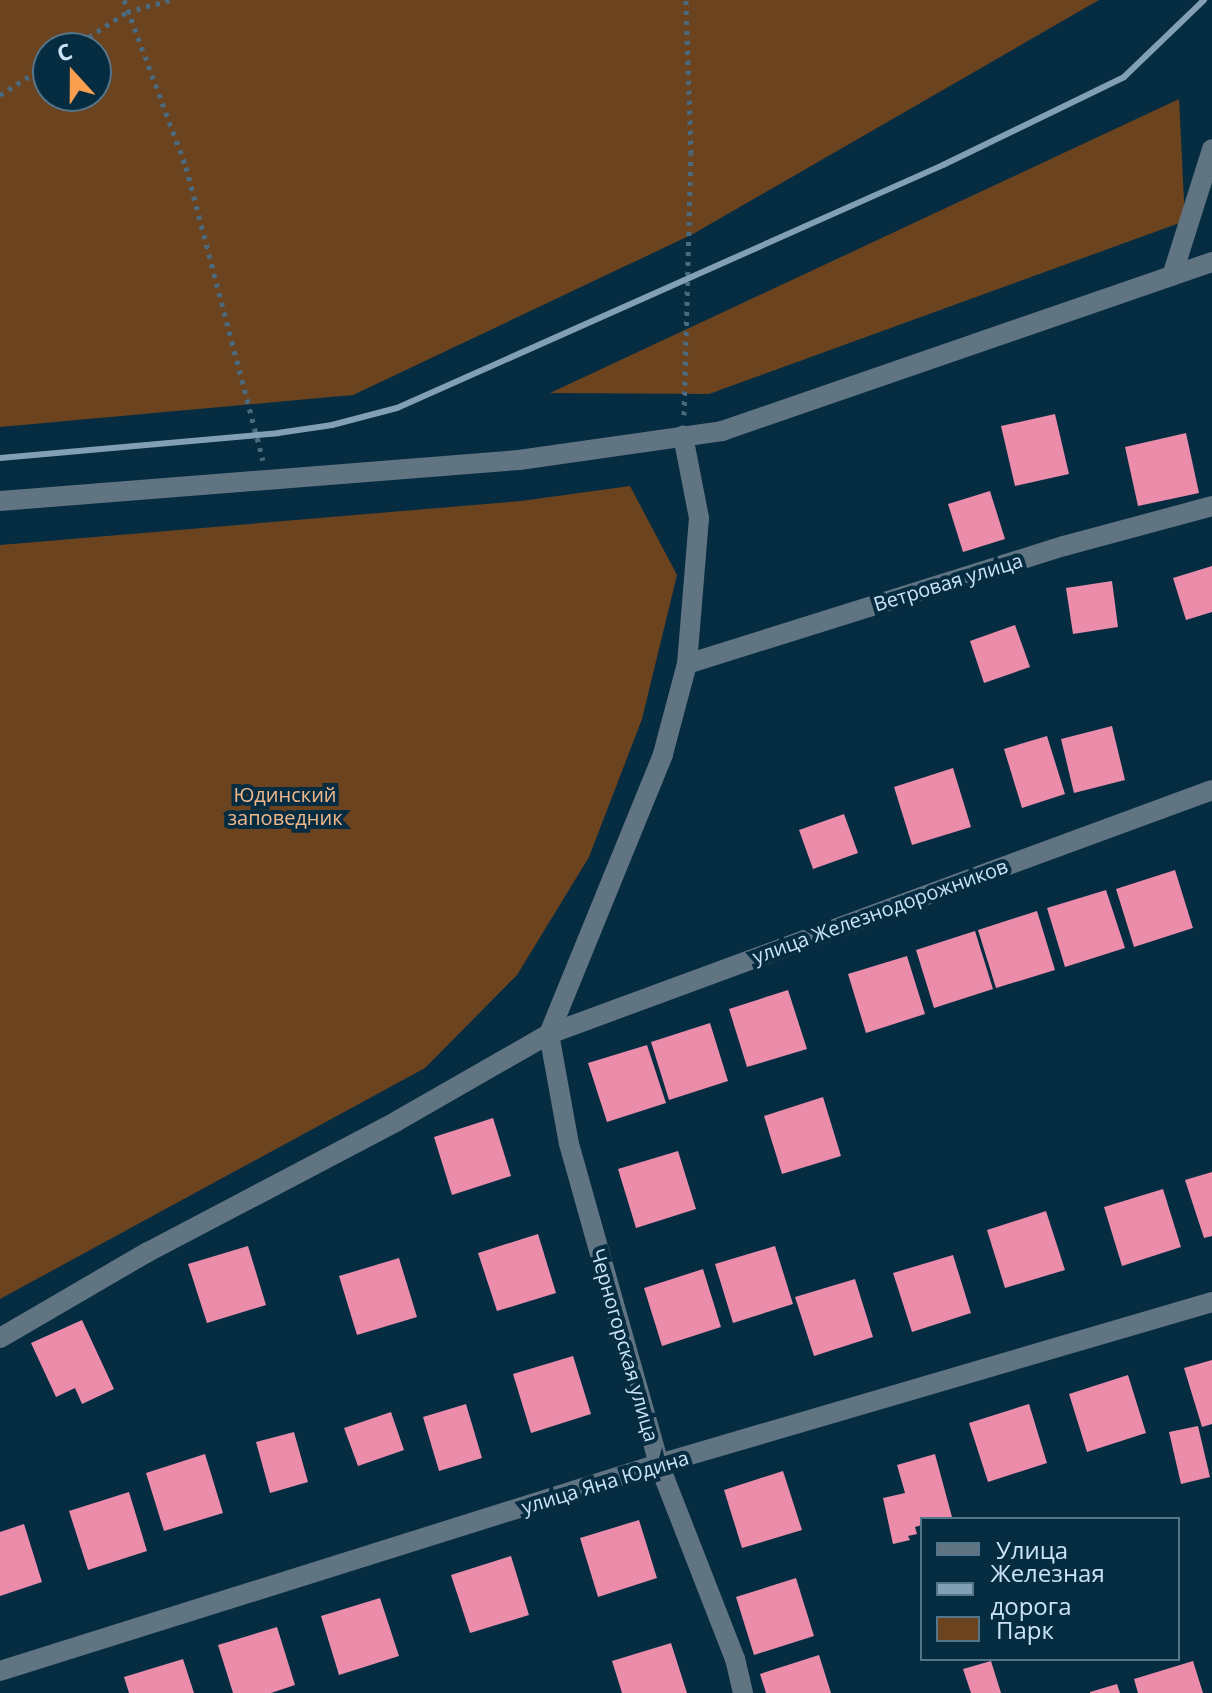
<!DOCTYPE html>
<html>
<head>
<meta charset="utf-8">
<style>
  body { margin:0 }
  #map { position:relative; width:1212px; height:1693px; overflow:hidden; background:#062c42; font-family:"Open Sans",sans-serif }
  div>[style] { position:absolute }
  .green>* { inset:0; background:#6c431f }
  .building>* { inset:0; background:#eb8cab }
  .path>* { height:5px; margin-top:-2.5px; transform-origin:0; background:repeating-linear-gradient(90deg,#496a7f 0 4px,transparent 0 10px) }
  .minor>* { height:20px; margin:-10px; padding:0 10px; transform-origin:10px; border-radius:10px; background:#607482 }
  .rail>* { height:6px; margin:-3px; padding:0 3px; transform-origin:3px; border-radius:3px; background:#82a0b4 }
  span { translate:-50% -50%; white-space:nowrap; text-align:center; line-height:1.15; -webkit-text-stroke:8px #062c42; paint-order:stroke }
  .street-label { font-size:20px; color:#cae3f5 }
  .park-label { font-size:20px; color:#f2b88a }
  .legend { position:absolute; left:920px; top:1517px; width:260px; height:144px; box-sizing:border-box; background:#062c42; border:2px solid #54758a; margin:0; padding:10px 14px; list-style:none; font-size:24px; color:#cae3f5 }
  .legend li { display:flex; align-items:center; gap:16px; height:40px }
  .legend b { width:40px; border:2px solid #54758a }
  .north { position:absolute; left:32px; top:32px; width:80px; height:80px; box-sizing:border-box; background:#062c42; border:2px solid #54758a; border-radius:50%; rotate:339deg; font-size:22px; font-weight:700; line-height:32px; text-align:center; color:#cae3f5 }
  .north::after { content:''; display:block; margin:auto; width:28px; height:36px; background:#fa9f4f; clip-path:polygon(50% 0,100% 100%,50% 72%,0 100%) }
</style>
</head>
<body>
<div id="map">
  <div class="green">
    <div style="clip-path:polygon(evenodd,0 0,1099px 0,693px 234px,353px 395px,0 427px,0 0,48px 48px,96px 48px,96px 96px,48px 96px,48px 48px)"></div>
    <div style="clip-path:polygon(1179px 99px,1185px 221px,709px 394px,550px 393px)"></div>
    <div style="clip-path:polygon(630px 486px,677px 575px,642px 719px,589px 857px,517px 975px,425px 1068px,0 1299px,0 545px,521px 501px)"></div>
  </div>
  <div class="building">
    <div style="clip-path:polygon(1055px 414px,1069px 474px,1015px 486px,1001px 426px)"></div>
    <div style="clip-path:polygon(1186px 433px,1199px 493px,1138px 506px,1125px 447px)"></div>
    <div style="clip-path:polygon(990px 491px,1005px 539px,963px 552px,948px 504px)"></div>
    <div style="clip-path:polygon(1212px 566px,1212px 612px,1186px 620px,1173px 578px)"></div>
    <div style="clip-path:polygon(1112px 581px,1118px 627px,1073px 634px,1066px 588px)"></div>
    <div style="clip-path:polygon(1015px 625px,1030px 667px,984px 683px,970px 641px)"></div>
    <div style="clip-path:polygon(1112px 726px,1125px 780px,1074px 793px,1061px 739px)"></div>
    <div style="clip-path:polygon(1047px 736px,1065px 794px,1022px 808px,1004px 749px)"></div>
    <div style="clip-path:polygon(953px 768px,971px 827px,912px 845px,894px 787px)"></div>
    <div style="clip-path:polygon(844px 814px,858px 853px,813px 869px,799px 830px)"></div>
    <div style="clip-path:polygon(1175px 870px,1193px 928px,1134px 947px,1116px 889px)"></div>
    <div style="clip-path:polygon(1106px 890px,1125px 948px,1065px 967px,1047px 908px)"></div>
    <div style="clip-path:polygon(1037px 911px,1055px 970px,996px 988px,978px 930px)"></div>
    <div style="clip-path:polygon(975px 931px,993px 989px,934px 1008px,916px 950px)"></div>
    <div style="clip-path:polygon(907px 956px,925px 1014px,866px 1033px,848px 974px)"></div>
    <div style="clip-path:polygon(788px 990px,807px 1049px,747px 1067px,729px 1009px)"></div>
    <div style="clip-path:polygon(710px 1023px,728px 1081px,669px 1100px,651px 1042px)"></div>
    <div style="clip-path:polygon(647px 1045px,666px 1103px,607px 1122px,588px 1063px)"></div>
    <div style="clip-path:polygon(823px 1097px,841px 1156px,782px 1174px,764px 1116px)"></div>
    <div style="clip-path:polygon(493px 1118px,511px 1176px,452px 1195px,434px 1137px)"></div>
    <div style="clip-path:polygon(678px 1151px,696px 1209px,636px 1228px,618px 1169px)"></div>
    <div style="clip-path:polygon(1212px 1172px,1212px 1236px,1204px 1238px,1185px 1180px)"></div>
    <div style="clip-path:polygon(1163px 1189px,1181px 1247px,1122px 1266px,1104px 1207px)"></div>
    <div style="clip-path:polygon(1046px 1211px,1065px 1270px,1005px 1288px,987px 1230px)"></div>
    <div style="clip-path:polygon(538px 1234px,556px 1293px,497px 1311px,478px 1253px)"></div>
    <div style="clip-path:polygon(248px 1246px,266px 1305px,207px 1323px,188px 1264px)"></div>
    <div style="clip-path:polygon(775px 1246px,793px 1304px,733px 1323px,715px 1264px)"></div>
    <div style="clip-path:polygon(953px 1255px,971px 1313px,912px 1332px,893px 1273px)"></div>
    <div style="clip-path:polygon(399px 1258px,417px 1317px,357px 1335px,339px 1276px)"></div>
    <div style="clip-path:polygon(703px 1269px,721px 1327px,662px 1346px,644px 1288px)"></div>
    <div style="clip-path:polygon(855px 1279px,873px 1337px,814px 1356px,795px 1297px)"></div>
    <div style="clip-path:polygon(82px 1320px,114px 1389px,82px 1404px,75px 1388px,56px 1397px,31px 1343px)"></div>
    <div style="clip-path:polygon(573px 1356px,591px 1414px,531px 1433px,513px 1374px)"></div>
    <div style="clip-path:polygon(1212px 1360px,1212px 1424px,1202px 1427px,1184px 1368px)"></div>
    <div style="clip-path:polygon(1128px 1375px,1146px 1433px,1087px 1452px,1069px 1394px)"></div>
    <div style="clip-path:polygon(466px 1404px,482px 1458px,439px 1471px,423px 1417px)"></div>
    <div style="clip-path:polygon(1029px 1404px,1047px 1463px,988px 1482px,969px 1423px)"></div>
    <div style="clip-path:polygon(391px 1412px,404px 1450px,358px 1466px,344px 1428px)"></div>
    <div style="clip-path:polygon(1198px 1426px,1210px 1477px,1181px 1484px,1169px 1432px)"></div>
    <div style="clip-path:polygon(294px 1432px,308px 1482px,270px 1493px,256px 1442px)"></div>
    <div style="clip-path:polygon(205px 1454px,223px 1513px,164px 1531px,146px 1473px)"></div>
    <div style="clip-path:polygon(935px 1454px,952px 1517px,922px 1519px,922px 1525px,915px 1527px,917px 1534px,908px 1536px,910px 1540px,893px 1544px,883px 1498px,905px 1493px,897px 1465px)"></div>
    <div style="clip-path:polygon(783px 1471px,802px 1530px,742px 1548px,724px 1490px)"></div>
    <div style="clip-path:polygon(129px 1492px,147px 1551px,88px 1570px,69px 1511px)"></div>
    <div style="clip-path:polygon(639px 1520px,657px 1578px,598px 1597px,580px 1538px)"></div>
    <div style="clip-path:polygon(24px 1524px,42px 1582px,0 1596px,0 1532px)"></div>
    <div style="clip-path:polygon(511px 1556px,529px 1615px,470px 1633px,451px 1575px)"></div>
    <div style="clip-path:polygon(796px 1578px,814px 1636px,754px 1655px,736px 1597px)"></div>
    <div style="clip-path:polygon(380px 1598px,399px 1656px,339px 1675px,321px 1616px)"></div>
    <div style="clip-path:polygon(277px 1627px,295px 1685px,271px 1693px,233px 1693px,218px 1645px)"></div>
    <div style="clip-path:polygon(671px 1643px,687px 1693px,622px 1693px,612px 1661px)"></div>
    <div style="clip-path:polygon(819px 1655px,831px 1693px,766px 1693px,760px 1674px)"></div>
    <div style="clip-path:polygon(183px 1659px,194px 1693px,129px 1693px,124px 1677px)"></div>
    <div style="clip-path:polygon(991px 1661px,1001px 1693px,971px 1693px,963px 1669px)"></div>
    <div style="clip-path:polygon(1193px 1661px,1203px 1693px,1138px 1693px,1134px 1679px)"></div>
    <div style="clip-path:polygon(1117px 1684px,1120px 1693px,1090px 1693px,1090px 1692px)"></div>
  </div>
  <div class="path">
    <div style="left:124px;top:0;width:178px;rotate:69.6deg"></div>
    <div style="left:186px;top:167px;width:303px;rotate:75.3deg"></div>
    <div style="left:72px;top:48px;width:66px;rotate:-33.2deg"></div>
    <div style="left:127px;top:12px;width:45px;rotate:-15.6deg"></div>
    <div style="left:0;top:95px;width:57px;rotate:-32.9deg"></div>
    <div style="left:684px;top:415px;width:261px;rotate:-88.5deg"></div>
    <div style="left:691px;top:154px;width:154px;rotate:-91.9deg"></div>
  </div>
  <div class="minor">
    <div style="left:1172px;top:276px;width:133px;rotate:-72.5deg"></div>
    <div style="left:0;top:501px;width:521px;rotate:-4.52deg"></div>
    <div style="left:519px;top:460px;width:205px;rotate:-8.1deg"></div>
    <div style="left:722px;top:431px;width:518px;rotate:-19.03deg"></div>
    <div style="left:687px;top:664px;width:395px;rotate:-17.4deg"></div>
    <div style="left:1064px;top:546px;width:153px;rotate:-15.1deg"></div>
    <div style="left:0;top:1338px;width:171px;rotate:-30.2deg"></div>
    <div style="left:148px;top:1252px;width:281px;rotate:-27.7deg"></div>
    <div style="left:397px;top:1121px;width:175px;rotate:-29.8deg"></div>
    <div style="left:549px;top:1034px;width:302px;rotate:-67.8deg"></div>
    <div style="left:663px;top:754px;width:93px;rotate:-75.1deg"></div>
    <div style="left:687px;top:664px;width:146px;rotate:-85.3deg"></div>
    <div style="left:699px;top:518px;width:84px;rotate:-101deg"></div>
    <div style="left:0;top:1671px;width:691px;rotate:-17.44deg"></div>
    <div style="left:659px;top:1464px;width:576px;rotate:-16.33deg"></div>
    <div style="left:743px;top:1693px;width:35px;rotate:-103deg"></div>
    <div style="left:735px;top:1659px;width:209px;rotate:-111.3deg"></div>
    <div style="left:659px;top:1464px;width:332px;rotate:-105.7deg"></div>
    <div style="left:569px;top:1144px;width:112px;rotate:-100.3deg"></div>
    <div style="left:549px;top:1034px;width:706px;rotate:-20.2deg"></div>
  </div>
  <div class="rail">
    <div style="left:0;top:458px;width:279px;rotate:-5.1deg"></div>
    <div style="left:278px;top:433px;width:55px;rotate:-8.4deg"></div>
    <div style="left:332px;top:425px;width:67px;rotate:-14.7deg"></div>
    <div style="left:397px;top:408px;width:598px;rotate:-23.99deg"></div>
    <div style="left:943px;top:165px;width:201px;rotate:-25.9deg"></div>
    <div style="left:1124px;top:77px;width:111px;rotate:-43.9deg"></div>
  </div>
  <div class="street-label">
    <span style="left:948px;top:582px;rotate:-17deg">Ветровая улица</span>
    <span style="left:880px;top:911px;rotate:-20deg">улица Железнодорожников</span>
    <span style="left:625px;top:1345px;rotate:74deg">Черногорская улица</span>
    <span style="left:605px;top:1482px;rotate:-17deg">улица Яна Юдина</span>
  </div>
  <div class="park-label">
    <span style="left:285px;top:806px">Юдинский<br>заповедник</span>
  </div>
  <ul class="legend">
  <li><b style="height:10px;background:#607482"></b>Улица</li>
  <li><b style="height:10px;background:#82a0b4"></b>Железная дорога</li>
  <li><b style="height:22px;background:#6c431f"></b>Парк</li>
  </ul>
  <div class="north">С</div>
</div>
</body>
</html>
